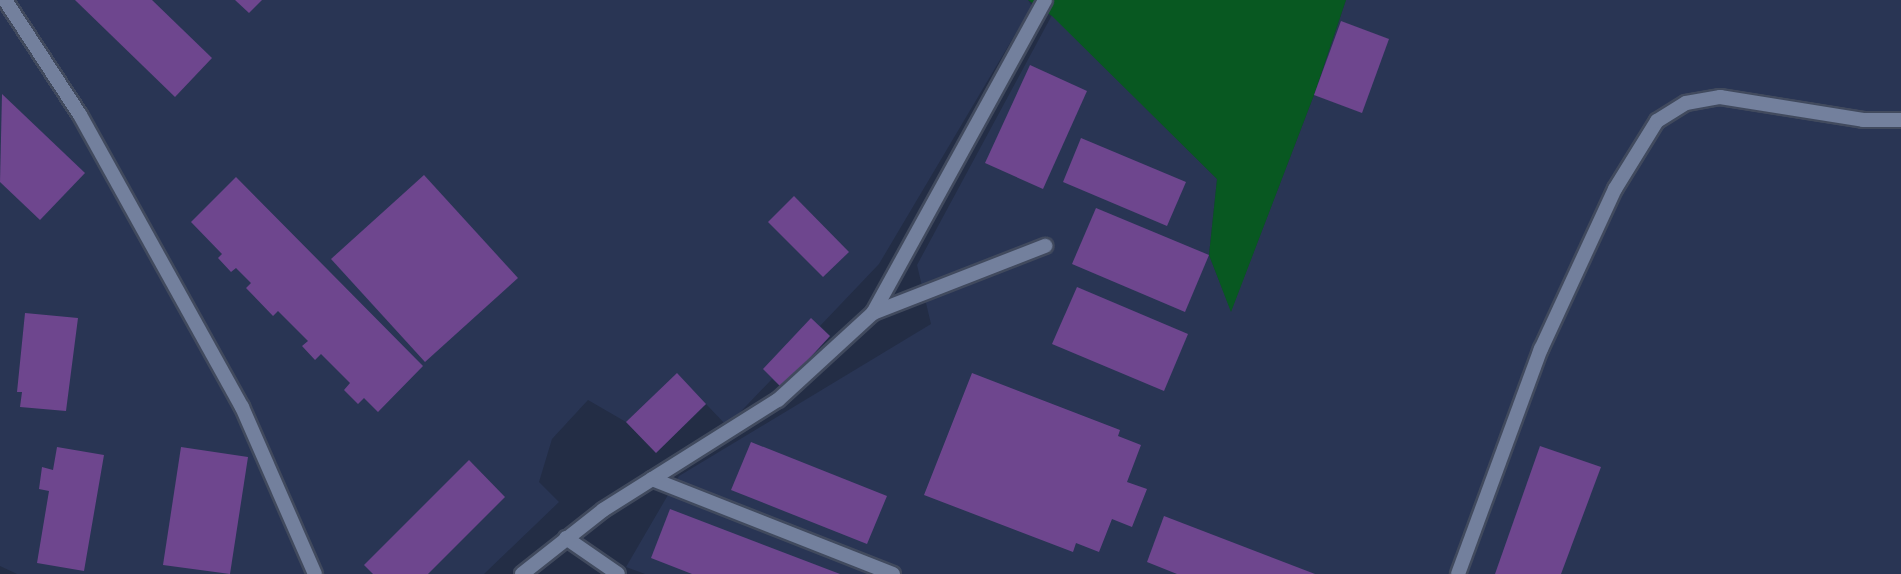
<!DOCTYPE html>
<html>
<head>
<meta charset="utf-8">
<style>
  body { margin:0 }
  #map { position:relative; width:1901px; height:574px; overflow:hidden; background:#232d45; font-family:"IBM Plex Serif",serif }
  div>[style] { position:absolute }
  .built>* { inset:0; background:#293554 }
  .green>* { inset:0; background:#085821 }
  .building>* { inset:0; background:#6e468e }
  .roads { filter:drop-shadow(2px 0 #414a5e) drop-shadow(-2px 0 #414a5e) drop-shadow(0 2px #414a5e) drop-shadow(0 -2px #414a5e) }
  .service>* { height:14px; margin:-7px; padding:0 7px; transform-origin:7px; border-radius:7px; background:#73809d }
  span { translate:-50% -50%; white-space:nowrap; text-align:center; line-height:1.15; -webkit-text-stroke:6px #232d45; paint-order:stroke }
</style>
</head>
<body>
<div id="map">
  <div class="built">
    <div style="clip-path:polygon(0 0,1028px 0,1032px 6px,879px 264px,820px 326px,830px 336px,782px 388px,772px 379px,727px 426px,706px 404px,656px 453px,626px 422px,588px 400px,552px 439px,539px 482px,559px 502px,484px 574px,17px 574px,0 566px)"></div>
    <div style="clip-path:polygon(1346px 0,1901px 0,1901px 574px,645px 574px,626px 567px,679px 476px,931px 324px,917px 265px,1052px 15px,1217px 179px,1209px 255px,1231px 311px,1314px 95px)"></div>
  </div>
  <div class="green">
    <div style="clip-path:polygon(1028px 0,1346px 0,1314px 95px,1231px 312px,1209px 255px,1217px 179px,1052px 16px)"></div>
  </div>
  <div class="building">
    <div style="clip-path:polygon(75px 0,152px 0,212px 58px,175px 97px)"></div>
    <div style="clip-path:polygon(235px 0,262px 0,249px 13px)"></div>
    <div style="clip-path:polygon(1341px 21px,1389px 39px,1362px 113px,1314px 95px)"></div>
    <div style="clip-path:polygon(1030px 65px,1087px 91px,1043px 189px,985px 163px)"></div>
    <div style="clip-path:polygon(2px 94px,85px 173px,40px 220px,0 182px)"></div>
    <div style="clip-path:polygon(1081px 138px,1186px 182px,1167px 226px,1063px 182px)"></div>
    <div style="clip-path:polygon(424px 175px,518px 278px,425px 362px,331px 259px)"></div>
    <div style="clip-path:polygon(236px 177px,423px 366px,378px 412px,364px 398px,358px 404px,344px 390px,350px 383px,321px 354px,315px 360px,302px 346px,308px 341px,278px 311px,273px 316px,246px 288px,251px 283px,236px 268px,231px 272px,218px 258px,222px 254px,191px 222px)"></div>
    <div style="clip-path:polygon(794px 196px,849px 252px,823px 277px,768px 222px)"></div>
    <div style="clip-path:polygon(1096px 208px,1209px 255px,1185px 312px,1072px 264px)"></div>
    <div style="clip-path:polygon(1077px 287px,1188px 334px,1164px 391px,1052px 344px)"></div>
    <div style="clip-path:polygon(25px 313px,78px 318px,66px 411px,20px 407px,22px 392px,17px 392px)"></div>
    <div style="clip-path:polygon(811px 318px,830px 336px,782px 388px,763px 369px)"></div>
    <div style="clip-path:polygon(677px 373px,706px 404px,656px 453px,626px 422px)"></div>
    <div style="clip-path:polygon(972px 373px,1120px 430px,1118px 436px,1141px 445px,1127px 482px,1147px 489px,1132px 527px,1112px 519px,1099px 552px,1076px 543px,1073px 552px,924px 495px)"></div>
    <div style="clip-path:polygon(751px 442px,887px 496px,867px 544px,731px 490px)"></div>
    <div style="clip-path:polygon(1540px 446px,1601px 467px,1561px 574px,1495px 574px)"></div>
    <div style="clip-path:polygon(57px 447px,104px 455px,84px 571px,37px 563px,49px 491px,39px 489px,42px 467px,53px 470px)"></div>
    <div style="clip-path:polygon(181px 447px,248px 457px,230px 574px,163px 565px)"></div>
    <div style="clip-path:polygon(469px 460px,505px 497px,428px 574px,373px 574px,364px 565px)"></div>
    <div style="clip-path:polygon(670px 509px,840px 574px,692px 574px,651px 558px)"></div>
    <div style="clip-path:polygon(1164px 516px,1315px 574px,1177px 574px,1147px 562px)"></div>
  </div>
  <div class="roads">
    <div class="service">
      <div style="left:5px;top:0;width:137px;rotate:56.9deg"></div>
      <div style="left:80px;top:115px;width:334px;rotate:61deg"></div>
      <div style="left:242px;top:407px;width:182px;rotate:66.4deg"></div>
      <div style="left:873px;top:313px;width:357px;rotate:-61.2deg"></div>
      <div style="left:652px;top:479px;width:259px;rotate:21.5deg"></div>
      <div style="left:566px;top:538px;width:63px;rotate:34.7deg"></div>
      <div style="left:522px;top:574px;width:103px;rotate:-38.3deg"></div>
      <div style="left:603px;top:510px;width:207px;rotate:-32.2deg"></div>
      <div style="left:778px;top:400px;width:129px;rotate:-42.5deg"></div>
      <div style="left:873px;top:313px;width:185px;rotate:-21.3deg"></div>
      <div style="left:1458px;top:574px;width:240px;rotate:-69.8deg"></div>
      <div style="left:1541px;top:349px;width:176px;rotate:-65.2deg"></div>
      <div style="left:1615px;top:189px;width:80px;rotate:-58.3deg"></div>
      <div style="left:1657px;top:121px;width:34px;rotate:-32deg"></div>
      <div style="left:1686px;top:103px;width:35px;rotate:-10deg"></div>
      <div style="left:1720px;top:97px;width:145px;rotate:9.1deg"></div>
      <div style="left:1863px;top:120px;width:38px"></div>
    </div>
  </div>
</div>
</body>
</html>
